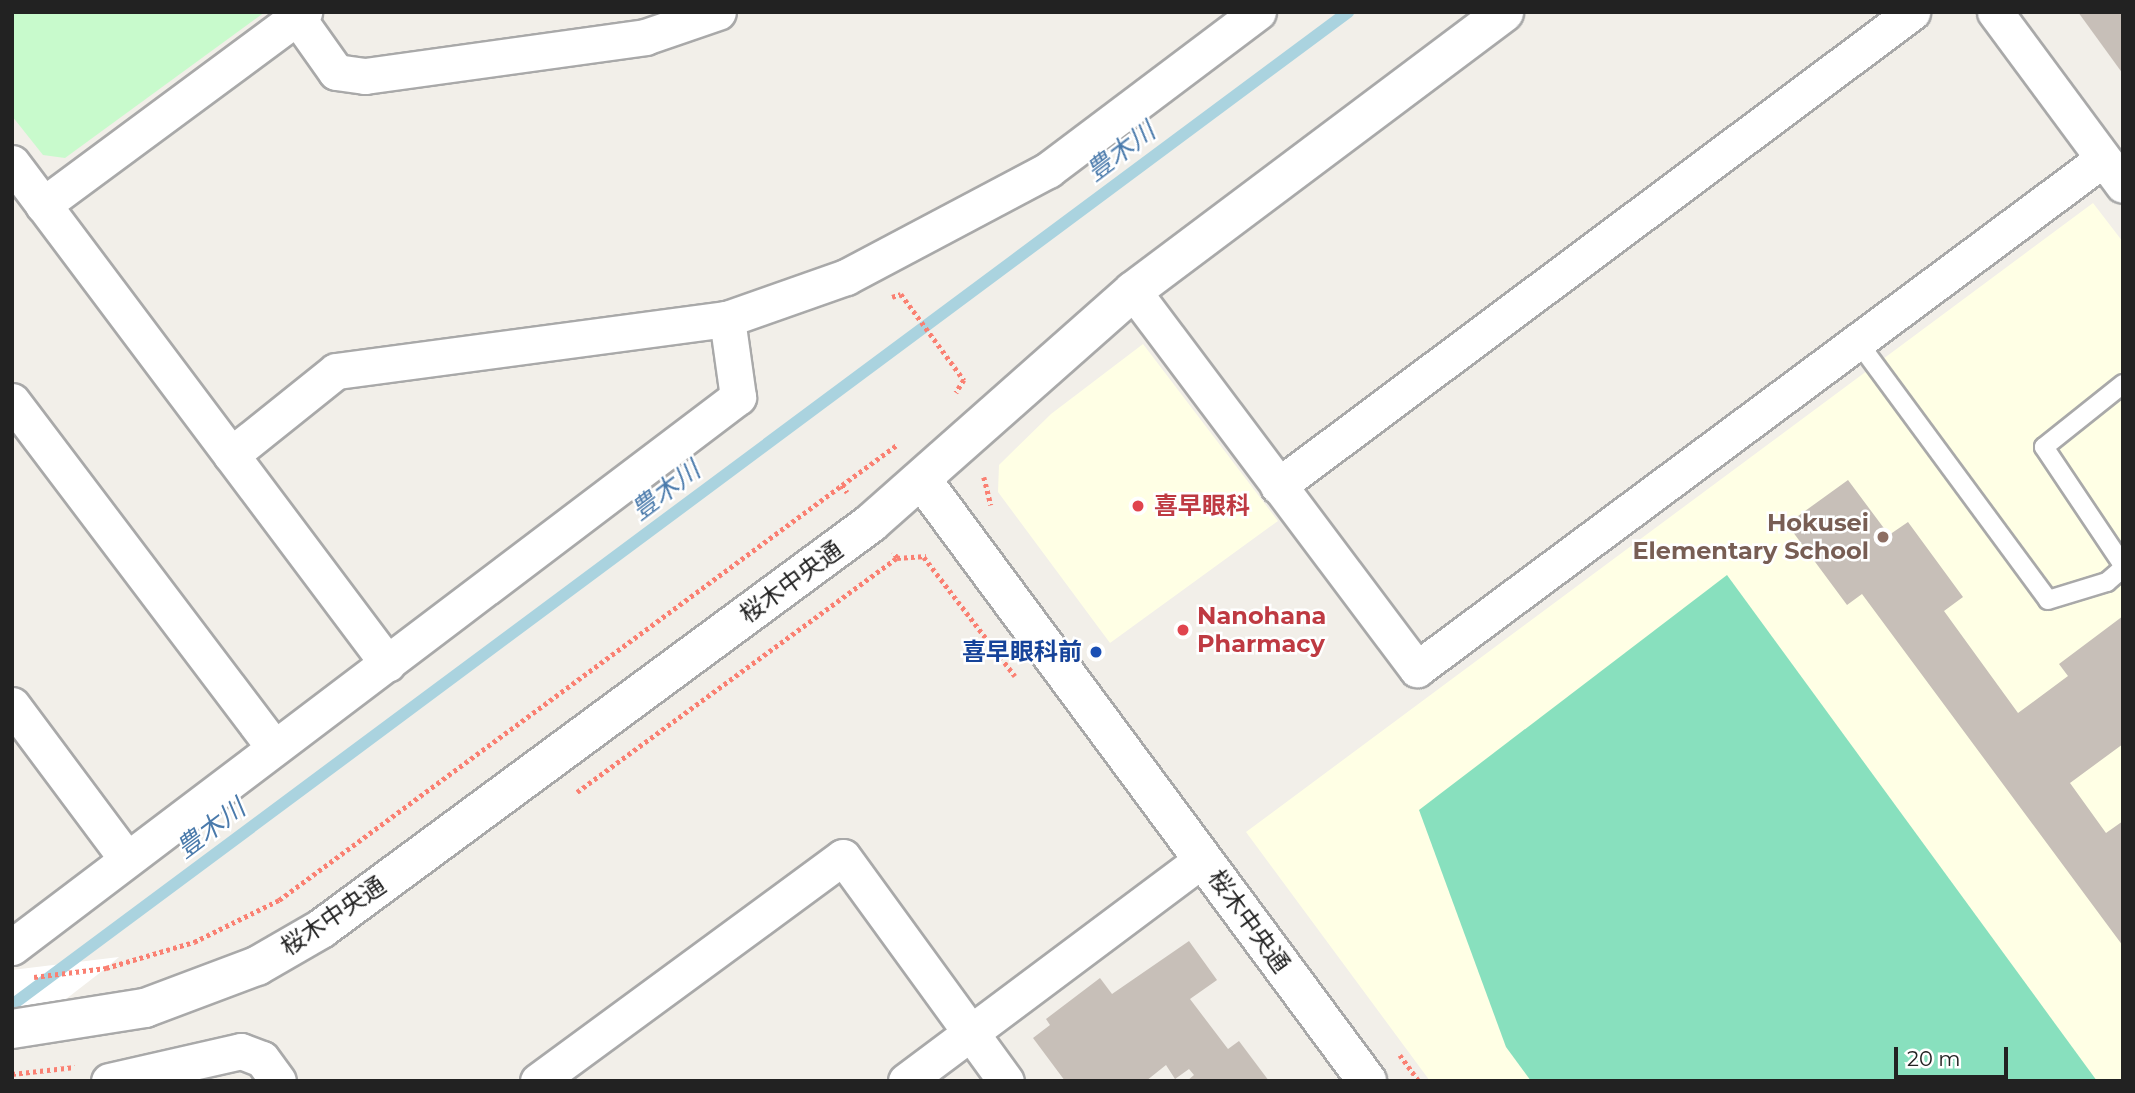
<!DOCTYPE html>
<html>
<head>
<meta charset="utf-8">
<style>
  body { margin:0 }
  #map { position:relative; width:2135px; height:1093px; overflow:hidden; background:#f2efe9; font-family:Montserrat,"Noto Sans JP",sans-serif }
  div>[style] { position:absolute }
  .education>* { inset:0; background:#ffffe5 }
  .park>* { inset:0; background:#c8facc }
  .pitch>* { inset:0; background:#88e0be }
  .pier>* { inset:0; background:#fff }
  .stream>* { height:12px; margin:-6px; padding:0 6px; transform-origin:6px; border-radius:6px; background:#aad3df }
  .building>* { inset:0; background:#c7bfb8 }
  .path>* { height:4.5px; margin-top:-2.25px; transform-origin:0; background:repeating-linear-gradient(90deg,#fa8072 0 3.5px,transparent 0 7px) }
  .roads { filter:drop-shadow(2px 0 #a9a9a9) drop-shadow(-2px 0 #a9a9a9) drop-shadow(0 2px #a9a9a9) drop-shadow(0 -2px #a9a9a9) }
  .service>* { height:18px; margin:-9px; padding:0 9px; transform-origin:9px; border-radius:9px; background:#fff }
  .minor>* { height:35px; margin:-17.5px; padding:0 17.5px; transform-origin:17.5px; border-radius:17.5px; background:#fff }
  .tertiary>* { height:38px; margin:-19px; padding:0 19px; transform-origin:19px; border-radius:19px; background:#fff }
  .dots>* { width:19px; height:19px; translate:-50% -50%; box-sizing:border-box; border:4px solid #fff; border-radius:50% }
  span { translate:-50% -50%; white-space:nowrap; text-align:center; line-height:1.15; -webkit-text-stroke:5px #fff; paint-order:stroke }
  .health-label { font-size:24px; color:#be3a42; font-weight:700 }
  .left { translate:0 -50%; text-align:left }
  .education-label { font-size:24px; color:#785e54; font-weight:700 }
  .right { translate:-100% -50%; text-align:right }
  .street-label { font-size:24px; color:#222 }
  .transit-label { font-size:24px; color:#164399; font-weight:700 }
  .water-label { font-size:26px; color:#4a7aab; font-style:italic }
  .frame { position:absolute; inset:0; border:14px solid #222; pointer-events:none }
  .scale { position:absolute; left:1894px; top:1047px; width:114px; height:32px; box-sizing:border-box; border:4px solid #222; border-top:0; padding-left:9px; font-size:21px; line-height:24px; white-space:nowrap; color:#222; -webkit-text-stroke:5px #fff; paint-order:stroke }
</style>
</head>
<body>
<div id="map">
  <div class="education">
    <div style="clip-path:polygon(2093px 203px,2123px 242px,2123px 1081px,1430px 1081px,1246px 832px)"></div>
    <div style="clip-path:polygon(1143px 344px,1278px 521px,1110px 643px,998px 492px,999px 465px,1051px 414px)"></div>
  </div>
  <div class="park">
    <div style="clip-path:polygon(12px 12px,265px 12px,65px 158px,43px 155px,12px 116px)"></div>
  </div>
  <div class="pitch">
    <div style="clip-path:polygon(1727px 575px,2097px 1081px,1531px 1081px,1506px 1047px,1419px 810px)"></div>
  </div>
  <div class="pier">
    <div style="clip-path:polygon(119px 957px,106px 968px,12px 1041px,12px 970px)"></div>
  </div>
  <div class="stream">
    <div style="left:12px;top:1005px;width:1665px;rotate:-36.62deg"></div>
  </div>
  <div class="building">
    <div style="clip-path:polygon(2078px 12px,2123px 12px,2123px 74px)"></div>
    <div style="clip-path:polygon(1848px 480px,1889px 535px,1908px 522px,1963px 597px,1944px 611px,2018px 713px,2068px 676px,2059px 664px,2123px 616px,2123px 744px,2070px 783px,2106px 833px,2123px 821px,2123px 946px,1862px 594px,1847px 605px,1787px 524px)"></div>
    <div style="clip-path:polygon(1189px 941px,1217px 980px,1190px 999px,1228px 1049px,1239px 1041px,1269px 1081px,1187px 1081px,1194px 1075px,1189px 1069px,1175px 1079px,1166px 1065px,1146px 1081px,1065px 1081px,1033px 1038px,1050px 1025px,1046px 1019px,1100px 978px,1112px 994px)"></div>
  </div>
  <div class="path">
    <div style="left:892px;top:297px;width:9px;rotate:-18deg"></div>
    <div style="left:901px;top:294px;width:107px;rotate:53.8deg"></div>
    <div style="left:964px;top:380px;width:15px;rotate:122deg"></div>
    <div style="left:984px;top:477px;width:29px;rotate:76deg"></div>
    <div style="left:842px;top:485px;width:69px;rotate:-36.2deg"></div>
    <div style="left:924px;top:557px;width:150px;rotate:52.6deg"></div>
    <div style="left:897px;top:558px;width:29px;rotate:-4deg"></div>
    <div style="left:577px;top:792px;width:396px;rotate:-36.2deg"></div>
    <div style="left:897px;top:558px;width:7px;rotate:-124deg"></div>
    <div style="left:34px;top:977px;width:73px;rotate:-7.1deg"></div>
    <div style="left:106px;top:968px;width:92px;rotate:-16.5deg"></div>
    <div style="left:194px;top:942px;width:95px;rotate:-26.3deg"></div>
    <div style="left:279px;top:900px;width:699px;rotate:-36.39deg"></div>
    <div style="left:842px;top:485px;width:9px;rotate:54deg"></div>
    <div style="left:1400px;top:1055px;width:32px;rotate:54deg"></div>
    <div style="left:12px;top:1074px;width:63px;rotate:-6.3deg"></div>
  </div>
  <div class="roads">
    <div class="service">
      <div style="left:1858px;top:342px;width:320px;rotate:53.6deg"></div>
      <div style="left:2048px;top:600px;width:62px;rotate:-17deg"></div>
      <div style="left:2107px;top:582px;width:21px;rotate:-41deg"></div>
      <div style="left:2123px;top:384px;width:101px;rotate:141.4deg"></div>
      <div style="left:2044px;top:447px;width:142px;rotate:56.2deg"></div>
    </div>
    <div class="minor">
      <div style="left:1995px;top:12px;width:215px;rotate:53.5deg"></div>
      <div style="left:297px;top:17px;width:67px;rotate:54.7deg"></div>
      <div style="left:336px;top:72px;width:29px;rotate:8deg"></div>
      <div style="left:365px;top:76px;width:283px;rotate:-7.9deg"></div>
      <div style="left:645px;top:37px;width:77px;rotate:-18.9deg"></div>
      <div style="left:12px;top:163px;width:626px;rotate:53.11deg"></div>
      <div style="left:43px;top:205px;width:325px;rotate:-36.5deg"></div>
      <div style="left:1133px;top:291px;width:473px;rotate:53.1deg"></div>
      <div style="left:1417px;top:669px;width:855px;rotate:-36.63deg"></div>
      <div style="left:12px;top:401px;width:434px;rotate:52.9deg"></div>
      <div style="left:231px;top:455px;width:134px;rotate:-38.7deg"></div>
      <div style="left:336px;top:371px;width:394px;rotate:-7.6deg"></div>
      <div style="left:727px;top:319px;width:126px;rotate:-19.4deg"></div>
      <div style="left:846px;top:277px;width:229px;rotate:-27.9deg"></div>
      <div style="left:1048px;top:170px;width:263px;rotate:-37deg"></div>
      <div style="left:1278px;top:486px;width:792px;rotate:-36.78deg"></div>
      <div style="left:12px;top:705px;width:191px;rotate:53.3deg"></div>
      <div style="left:12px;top:947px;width:911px;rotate:-37.15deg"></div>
      <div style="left:738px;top:397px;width:79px;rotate:-98deg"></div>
      <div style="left:109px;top:1081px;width:135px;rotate:-12.8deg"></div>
      <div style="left:241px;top:1051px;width:22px;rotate:21deg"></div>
      <div style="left:262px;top:1059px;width:27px;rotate:54deg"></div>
      <div style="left:538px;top:1081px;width:378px;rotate:-36.3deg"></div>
      <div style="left:843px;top:857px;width:277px;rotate:54deg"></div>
      <div style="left:906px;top:1081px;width:371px;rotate:-36.8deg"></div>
    </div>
    <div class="tertiary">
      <div style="left:922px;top:480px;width:748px;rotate:53.48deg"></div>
      <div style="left:12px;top:1029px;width:135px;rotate:-9deg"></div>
      <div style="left:145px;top:1008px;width:120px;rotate:-20.6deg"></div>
      <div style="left:257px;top:966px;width:74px;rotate:-30deg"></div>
      <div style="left:321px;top:929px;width:684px;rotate:-36.43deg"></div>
      <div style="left:871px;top:523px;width:350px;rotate:-41.5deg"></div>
      <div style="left:1133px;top:291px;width:464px;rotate:-36.9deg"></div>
    </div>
  </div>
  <div class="dots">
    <div style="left:1138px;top:506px;background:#e0444e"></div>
    <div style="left:1883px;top:537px;background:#8d6e63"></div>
    <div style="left:1183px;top:630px;background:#e0444e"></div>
    <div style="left:1096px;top:652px;background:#1a4fb4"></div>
  </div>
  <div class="health-label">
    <span class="left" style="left:1154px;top:506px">喜早眼科</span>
    <span class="left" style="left:1197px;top:630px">Nanohana<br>Pharmacy</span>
  </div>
  <div class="education-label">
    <span class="right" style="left:1869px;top:537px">Hokusei<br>Elementary School</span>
  </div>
  <div class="street-label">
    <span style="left:791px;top:582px;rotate:-36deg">桜木中央通</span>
    <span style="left:333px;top:916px;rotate:-34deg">桜木中央通</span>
    <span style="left:1249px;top:921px;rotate:54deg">桜木中央通</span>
  </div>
  <div class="transit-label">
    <span class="right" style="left:1082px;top:652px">喜早眼科前</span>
  </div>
  <div class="water-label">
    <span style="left:1121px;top:152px;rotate:-37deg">豊木川</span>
    <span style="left:666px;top:491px;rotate:-37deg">豊木川</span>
    <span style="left:211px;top:829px;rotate:-37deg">豊木川</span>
  </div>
  <div class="frame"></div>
  <div class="scale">20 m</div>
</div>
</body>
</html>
